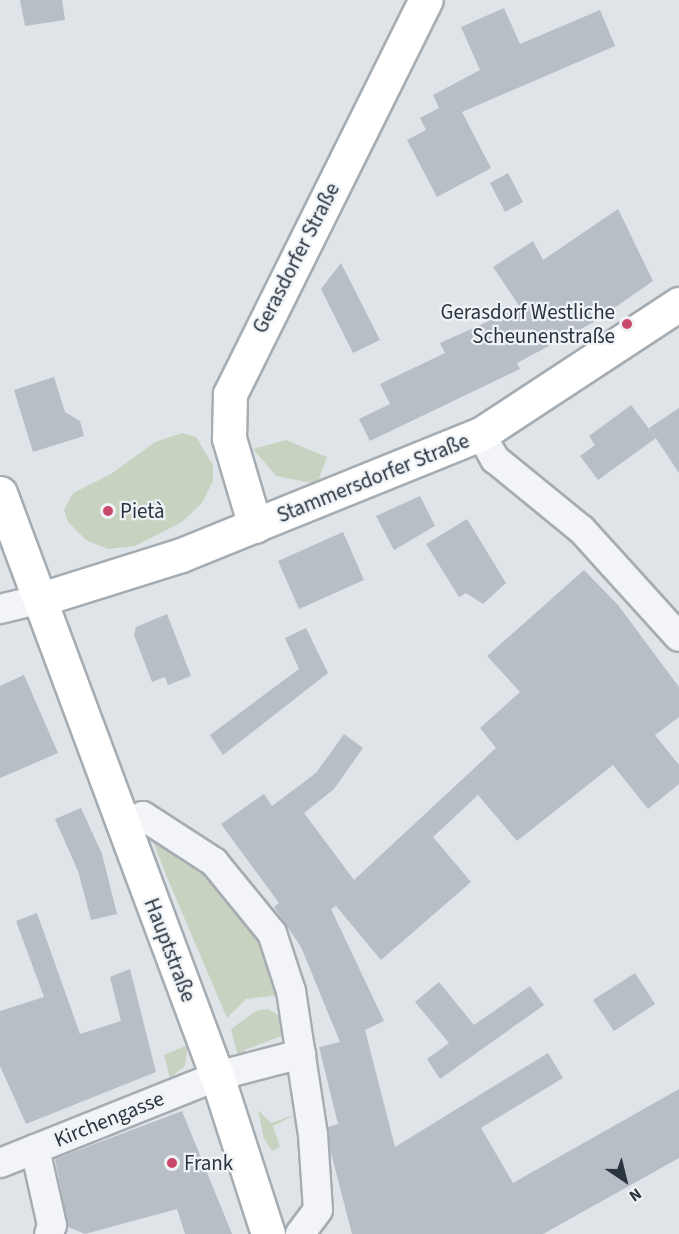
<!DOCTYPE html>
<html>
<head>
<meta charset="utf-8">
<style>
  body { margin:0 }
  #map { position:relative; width:679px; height:1234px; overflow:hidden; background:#dfe4e8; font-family:"Source Sans 3",sans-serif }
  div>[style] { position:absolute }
  .green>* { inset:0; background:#c7d2c1 }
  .building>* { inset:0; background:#b7bec5 }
  .roads { filter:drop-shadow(2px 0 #a5acb2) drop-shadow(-2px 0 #a5acb2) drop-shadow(0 2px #a5acb2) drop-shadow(0 -2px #a5acb2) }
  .minor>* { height:28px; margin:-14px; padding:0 14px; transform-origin:14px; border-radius:14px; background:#f2f4f7 }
  .major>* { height:33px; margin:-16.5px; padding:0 16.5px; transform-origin:16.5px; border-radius:16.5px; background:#fff }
  .dots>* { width:16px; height:16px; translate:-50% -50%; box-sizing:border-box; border:3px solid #eff3f6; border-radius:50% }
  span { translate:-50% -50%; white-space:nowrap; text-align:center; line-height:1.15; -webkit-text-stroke:4.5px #eff3f6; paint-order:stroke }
  .street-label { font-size:21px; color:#29343f }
  .poi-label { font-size:21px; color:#29343f }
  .right { translate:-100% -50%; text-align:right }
  .left { translate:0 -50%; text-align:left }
  .north { position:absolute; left:595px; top:1150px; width:60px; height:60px; -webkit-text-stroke:4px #eff3f6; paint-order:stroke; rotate:145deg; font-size:16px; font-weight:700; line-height:24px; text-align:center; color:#29343f }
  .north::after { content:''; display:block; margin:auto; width:21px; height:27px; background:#29343f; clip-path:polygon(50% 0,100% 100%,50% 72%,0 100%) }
</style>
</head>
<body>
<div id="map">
  <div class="green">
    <div style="clip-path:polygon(182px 433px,196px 437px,213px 465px,213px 481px,202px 503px,182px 522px,135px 546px,108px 549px,86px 540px,68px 522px,64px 510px,73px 493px,111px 474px,155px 442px)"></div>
    <div style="clip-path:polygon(286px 440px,327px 457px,317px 484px,276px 476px,253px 449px)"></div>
    <div style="clip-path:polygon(157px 840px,182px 852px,236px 905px,263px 942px,279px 995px,246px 999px,227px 1018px,166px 875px,154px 843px)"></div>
    <div style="clip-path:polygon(268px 1009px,286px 1020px,286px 1034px,245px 1050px,250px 1073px,243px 1075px,231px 1029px,256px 1011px)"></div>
    <div style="clip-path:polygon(188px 1045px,185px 1066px,170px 1078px,164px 1055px)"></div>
    <div style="clip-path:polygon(258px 1110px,271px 1123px,299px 1113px,273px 1126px,280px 1147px,272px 1151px,264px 1139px)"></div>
  </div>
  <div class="building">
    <div style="clip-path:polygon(20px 0,62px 0,65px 20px,25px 26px)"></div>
    <div style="clip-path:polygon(504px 8px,520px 44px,600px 10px,615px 46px,462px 112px,491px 168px,437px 197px,407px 140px,426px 130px,420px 118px,439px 108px,433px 95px,480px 70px,461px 27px)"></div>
    <div style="clip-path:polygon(508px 173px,523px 202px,505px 212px,490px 183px)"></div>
    <div style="clip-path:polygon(618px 209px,653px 281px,594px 322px,517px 363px,520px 369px,370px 441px,359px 419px,390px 404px,380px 384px,445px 353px,440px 343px,520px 307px,493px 267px,533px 241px,543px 260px)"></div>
    <div style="clip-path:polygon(341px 263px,380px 340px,353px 353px,321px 289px)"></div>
    <div style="clip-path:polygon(54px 377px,65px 412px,80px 421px,84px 436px,33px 452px,14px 390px)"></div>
    <div style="clip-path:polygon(631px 405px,656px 438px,598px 480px,580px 456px,595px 445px,589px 436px)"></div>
    <div style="clip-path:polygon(679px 408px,679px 473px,649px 428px)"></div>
    <div style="clip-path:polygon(420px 496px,435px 526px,394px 550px,376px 516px)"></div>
    <div style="clip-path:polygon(467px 519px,506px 583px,483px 604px,466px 593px,459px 597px,426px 544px)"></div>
    <div style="clip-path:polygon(343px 532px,364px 580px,299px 609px,278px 561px)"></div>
    <div style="clip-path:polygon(584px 570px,618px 605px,679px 687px,679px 717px,655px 735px,679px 765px,679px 784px,648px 809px,613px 765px,517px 841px,478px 795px,433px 837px,471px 882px,381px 960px,336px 906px,331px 909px,384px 1021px,365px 1030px,395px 1147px,548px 1053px,563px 1078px,481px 1128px,513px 1183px,679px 1089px,679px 1158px,543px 1234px,352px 1234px,330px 1149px,328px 1127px,338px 1124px,319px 1047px,340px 1042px,301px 947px,274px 907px,279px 903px,221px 824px,264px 794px,272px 806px,316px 773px,344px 734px,363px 748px,334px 789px,304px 813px,354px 880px,496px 748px,480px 728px,520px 692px,487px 656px)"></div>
    <div style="clip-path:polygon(167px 614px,191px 676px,168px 685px,165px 677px,152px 682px,134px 635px,136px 627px)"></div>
    <div style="clip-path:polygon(306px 628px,328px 673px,223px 755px,210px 735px,299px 669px,285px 638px)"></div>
    <div style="clip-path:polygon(24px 675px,58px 753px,0 778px,0 686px)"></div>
    <div style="clip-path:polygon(81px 808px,102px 854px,117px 914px,91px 920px,78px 871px,55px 819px)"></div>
    <div style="clip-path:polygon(37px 913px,80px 1034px,121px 1021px,110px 977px,130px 969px,156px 1072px,26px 1124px,0 1066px,0 1011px,44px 997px,16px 921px)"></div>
    <div style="clip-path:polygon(635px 973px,655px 1004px,614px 1031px,593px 1000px)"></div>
    <div style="clip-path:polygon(439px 982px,474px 1025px,530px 986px,544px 1005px,440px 1079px,427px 1059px,449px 1043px,415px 1002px)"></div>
    <div style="clip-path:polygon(182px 1111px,232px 1234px,185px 1234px,177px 1209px,85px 1234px,68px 1227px,55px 1159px)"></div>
  </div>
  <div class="roads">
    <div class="minor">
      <div style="left:481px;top:434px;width:29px;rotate:61deg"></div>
      <div style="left:495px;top:459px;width:112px;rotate:39.2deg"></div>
      <div style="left:582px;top:530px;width:144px;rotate:47.8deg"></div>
      <div style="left:0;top:609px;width:42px;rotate:-13.7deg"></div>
      <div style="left:121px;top:824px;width:23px;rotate:-20deg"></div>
      <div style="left:143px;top:816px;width:85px;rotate:32.9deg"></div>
      <div style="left:214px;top:862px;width:92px;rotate:50.8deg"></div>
      <div style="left:272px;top:933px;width:61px;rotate:71.9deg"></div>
      <div style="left:291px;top:991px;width:146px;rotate:81.3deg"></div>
      <div style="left:313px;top:1135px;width:75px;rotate:86.2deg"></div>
      <div style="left:318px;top:1210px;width:30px;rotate:127deg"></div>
      <div style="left:35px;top:1149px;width:78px;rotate:77.4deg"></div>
      <div style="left:52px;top:1225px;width:9px;rotate:108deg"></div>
      <div style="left:0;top:1163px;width:234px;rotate:-21.8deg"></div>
      <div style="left:217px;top:1076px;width:87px;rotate:-14.7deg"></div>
    </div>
    <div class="major">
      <div style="left:0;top:493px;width:622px;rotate:69.58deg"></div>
      <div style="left:217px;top:1076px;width:166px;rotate:72.1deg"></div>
      <div style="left:255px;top:526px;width:92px;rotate:-106.5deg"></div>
      <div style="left:229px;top:438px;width:44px;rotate:-88.7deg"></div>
      <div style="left:230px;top:394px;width:440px;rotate:-63.6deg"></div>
      <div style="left:41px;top:599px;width:147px;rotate:-17.4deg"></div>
      <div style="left:181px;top:555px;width:323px;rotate:-22deg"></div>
      <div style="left:481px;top:434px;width:237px;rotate:-33.3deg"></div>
    </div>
  </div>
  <div class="dots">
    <div style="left:627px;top:324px;background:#c9496c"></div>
    <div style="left:108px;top:511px;background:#c9496c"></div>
    <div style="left:172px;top:1163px;background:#c9496c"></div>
  </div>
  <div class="street-label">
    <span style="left:296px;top:258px;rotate:-63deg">Gerasdorfer Straße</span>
    <span style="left:373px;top:478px;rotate:-22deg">Stammersdorfer Straße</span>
    <span style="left:170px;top:950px;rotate:69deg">Hauptstraße</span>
    <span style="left:109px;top:1119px;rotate:-22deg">Kirchengasse</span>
  </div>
  <div class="poi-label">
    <span class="right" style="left:615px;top:324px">Gerasdorf Westliche<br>Scheunenstraße</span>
    <span class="left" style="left:120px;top:511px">Pietà</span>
    <span class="left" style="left:184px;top:1163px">Frank</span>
  </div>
  <div class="north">N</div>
</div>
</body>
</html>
